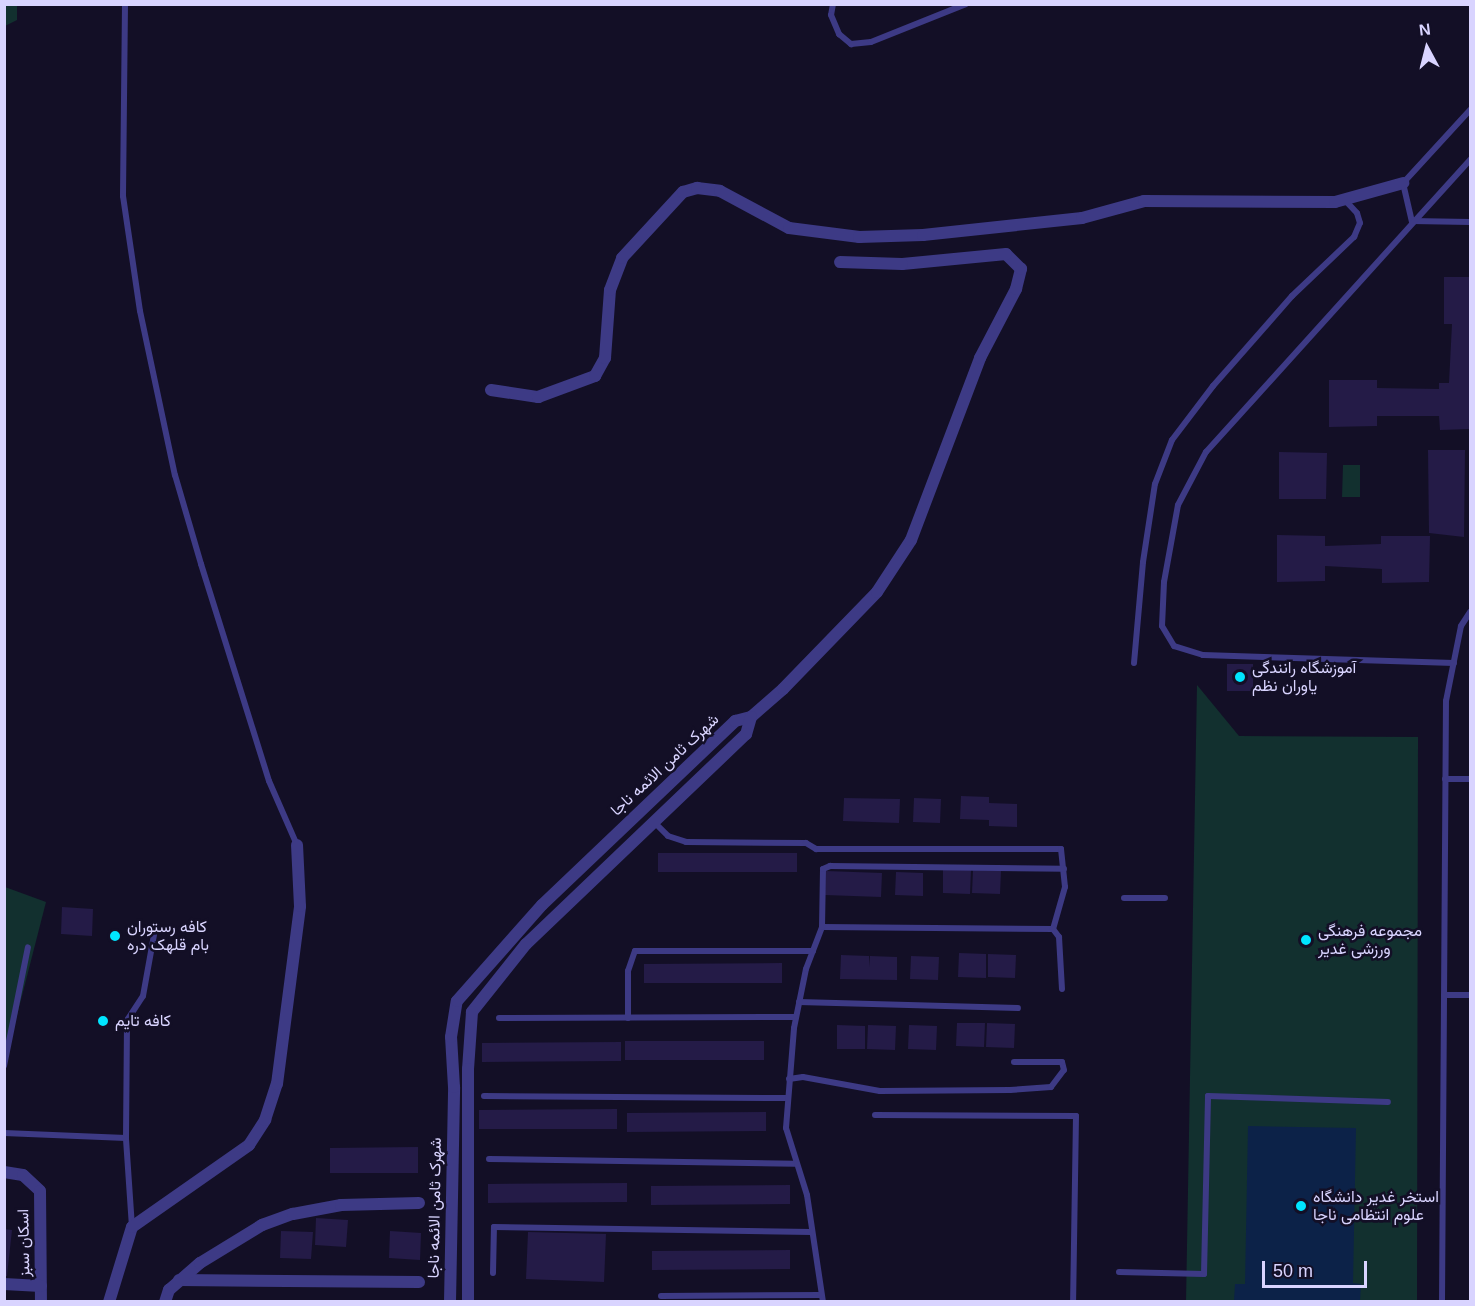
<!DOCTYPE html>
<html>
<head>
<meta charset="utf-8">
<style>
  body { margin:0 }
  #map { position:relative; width:1475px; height:1306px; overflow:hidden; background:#130f26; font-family:Helvetica,Vazirmatn,sans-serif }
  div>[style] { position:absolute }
  .green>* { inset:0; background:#12302f }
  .water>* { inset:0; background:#0c2248 }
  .building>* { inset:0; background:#241b47 }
  .lane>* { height:6px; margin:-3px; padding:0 3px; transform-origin:3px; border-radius:3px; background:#3d3a85 }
  .street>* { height:12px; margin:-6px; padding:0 6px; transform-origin:6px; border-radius:6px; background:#3d3a85 }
  .dots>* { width:16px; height:16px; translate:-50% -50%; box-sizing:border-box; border:3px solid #130f26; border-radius:50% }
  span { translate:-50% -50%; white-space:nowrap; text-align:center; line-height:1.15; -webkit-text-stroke:5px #130f26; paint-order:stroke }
  .poi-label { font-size:16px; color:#d9d4ff }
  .left { translate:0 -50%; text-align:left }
  .street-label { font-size:16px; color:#d9d4ff }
  .frame { position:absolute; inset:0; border:6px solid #d9d4ff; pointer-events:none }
  .north { position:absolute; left:1397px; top:18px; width:60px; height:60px; -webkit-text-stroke:4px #130f26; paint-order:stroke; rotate:353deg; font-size:16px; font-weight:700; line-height:24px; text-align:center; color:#d9d4ff }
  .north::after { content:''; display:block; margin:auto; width:21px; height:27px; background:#d9d4ff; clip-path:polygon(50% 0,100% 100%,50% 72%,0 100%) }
  .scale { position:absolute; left:1262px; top:1261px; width:105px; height:27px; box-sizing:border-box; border:3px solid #d9d4ff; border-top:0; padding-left:8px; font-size:18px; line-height:21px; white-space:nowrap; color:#d9d4ff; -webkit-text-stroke:4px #130f26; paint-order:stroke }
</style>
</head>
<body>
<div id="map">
  <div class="green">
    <div style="clip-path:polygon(5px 4px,17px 5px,17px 20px,5px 26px)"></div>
    <div style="clip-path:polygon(1343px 465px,1360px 465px,1360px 497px,1342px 497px)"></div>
    <div style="clip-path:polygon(1197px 685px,1239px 736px,1418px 737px,1417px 1301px,1186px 1302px)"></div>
    <div style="clip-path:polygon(5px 887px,46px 902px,5px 1062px)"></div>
  </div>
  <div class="water">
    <div style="clip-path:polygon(1248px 1126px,1356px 1128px,1353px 1283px,1361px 1284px,1360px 1301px,1234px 1301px,1235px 1284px,1245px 1284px)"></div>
  </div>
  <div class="building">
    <div style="clip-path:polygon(1444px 277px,1470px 277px,1470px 429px,1440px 430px,1439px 416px,1377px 416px,1377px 426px,1329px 427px,1329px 380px,1377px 380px,1377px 388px,1439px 389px,1439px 383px,1449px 383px,1452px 324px,1444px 324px)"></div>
    <div style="clip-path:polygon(1428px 450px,1465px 450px,1464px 537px,1429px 533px)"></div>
    <div style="clip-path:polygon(1279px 452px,1327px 453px,1326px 499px,1279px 499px)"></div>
    <div style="clip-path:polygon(1277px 535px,1325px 536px,1325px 546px,1381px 544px,1381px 536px,1430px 536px,1429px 582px,1382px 583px,1382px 569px,1325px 566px,1325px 581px,1277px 582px)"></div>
    <div style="clip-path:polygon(1227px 664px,1253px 664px,1253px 691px,1227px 691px)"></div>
    <div style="clip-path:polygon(961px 796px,989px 797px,989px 803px,1017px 804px,1017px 827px,989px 826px,989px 820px,960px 819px)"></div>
    <div style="clip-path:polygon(844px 798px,900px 799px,899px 823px,843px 821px)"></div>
    <div style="clip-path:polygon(914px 798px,941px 799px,940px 823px,913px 822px)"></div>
    <div style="clip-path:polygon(658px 853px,797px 853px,797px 872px,658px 872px)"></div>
    <div style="clip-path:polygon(943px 869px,971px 870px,970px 894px,943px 893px)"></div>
    <div style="clip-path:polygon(973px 870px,1001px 871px,1000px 894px,972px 893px)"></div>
    <div style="clip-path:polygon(826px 871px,882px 873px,881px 897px,825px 895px)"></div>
    <div style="clip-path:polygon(896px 872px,923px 873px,923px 896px,895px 895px)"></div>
    <div style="clip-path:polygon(62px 907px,93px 909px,92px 936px,61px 934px)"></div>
    <div style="clip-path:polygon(959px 953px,986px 954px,986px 978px,958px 977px)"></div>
    <div style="clip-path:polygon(988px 954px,1016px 955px,1015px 978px,988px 977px)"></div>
    <div style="clip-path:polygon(841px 955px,869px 956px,869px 967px,870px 956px,897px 957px,897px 980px,840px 979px)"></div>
    <div style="clip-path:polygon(911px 956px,939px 957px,938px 980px,910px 979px)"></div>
    <div style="clip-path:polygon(782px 963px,782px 983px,644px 983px,644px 964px)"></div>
    <div style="clip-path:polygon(957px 1023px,985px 1023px,984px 1047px,956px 1046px)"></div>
    <div style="clip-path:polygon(987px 1023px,1015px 1024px,1014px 1048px,986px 1047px)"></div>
    <div style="clip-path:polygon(837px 1025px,865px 1026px,865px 1049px,837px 1049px)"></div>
    <div style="clip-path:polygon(868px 1025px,896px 1026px,895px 1050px,867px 1049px)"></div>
    <div style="clip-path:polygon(909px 1025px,937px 1026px,936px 1050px,908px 1049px)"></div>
    <div style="clip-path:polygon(625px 1041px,764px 1041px,764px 1060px,625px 1060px)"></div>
    <div style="clip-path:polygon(621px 1042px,621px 1061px,482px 1062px,482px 1043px)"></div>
    <div style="clip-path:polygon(617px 1109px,617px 1129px,479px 1129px,479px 1110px)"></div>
    <div style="clip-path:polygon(766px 1112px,766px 1131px,627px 1132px,627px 1113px)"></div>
    <div style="clip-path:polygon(418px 1147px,418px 1173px,330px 1173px,330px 1148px)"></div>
    <div style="clip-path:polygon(627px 1183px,627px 1202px,488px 1203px,488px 1184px)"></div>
    <div style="clip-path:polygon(790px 1185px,790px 1204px,651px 1205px,651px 1186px)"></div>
    <div style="clip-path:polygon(316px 1218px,348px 1220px,346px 1247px,315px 1245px)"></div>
    <div style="clip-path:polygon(4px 1229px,12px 1230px,7px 1276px,4px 1276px)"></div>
    <div style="clip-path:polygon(281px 1231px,313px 1232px,311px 1259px,280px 1258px)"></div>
    <div style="clip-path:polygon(390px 1231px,421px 1233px,420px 1260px,389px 1258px)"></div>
    <div style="clip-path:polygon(528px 1232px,606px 1234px,604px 1282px,526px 1279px)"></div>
    <div style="clip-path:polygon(790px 1250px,790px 1269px,652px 1270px,652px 1251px)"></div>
  </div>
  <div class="lane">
    <div style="left:125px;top:4px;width:192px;rotate:90.6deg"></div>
    <div style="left:123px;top:196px;width:116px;rotate:81.6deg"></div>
    <div style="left:140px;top:311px;width:168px;rotate:78deg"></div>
    <div style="left:175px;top:475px;width:93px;rotate:73.7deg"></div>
    <div style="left:201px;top:564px;width:227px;rotate:72.6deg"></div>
    <div style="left:269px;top:781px;width:70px;rotate:66.4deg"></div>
    <div style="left:833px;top:4px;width:11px;rotate:100deg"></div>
    <div style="left:831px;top:15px;width:21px;rotate:67deg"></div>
    <div style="left:839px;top:34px;width:16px;rotate:40deg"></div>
    <div style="left:851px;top:44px;width:20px;rotate:-6deg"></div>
    <div style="left:871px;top:42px;width:102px;rotate:-21.8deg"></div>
    <div style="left:1470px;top:110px;width:99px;rotate:132.5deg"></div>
    <div style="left:1403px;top:183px;width:39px;rotate:77deg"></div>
    <div style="left:1412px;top:221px;width:58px;rotate:1deg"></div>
    <div style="left:1134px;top:663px;width:101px;rotate:-84.9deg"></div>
    <div style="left:1143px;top:562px;width:79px;rotate:-81.3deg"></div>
    <div style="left:1155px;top:484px;width:47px;rotate:-68.9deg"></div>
    <div style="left:1172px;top:440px;width:68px;rotate:-52.8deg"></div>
    <div style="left:1213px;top:386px;width:120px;rotate:-48.7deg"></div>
    <div style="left:1292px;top:296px;width:86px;rotate:-43.6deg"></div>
    <div style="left:1354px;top:237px;width:15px;rotate:-67deg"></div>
    <div style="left:1360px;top:223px;width:10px;rotate:-107deg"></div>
    <div style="left:1357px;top:213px;width:18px;rotate:-133deg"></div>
    <div style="left:1454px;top:663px;width:251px;rotate:-178.2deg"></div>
    <div style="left:1203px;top:655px;width:30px;rotate:-163deg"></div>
    <div style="left:1174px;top:646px;width:23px;rotate:-121deg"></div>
    <div style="left:1162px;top:626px;width:44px;rotate:-87.4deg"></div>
    <div style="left:1164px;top:582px;width:78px;rotate:-79.7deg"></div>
    <div style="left:1178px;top:505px;width:60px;rotate:-62.2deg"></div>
    <div style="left:1206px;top:452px;width:394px;rotate:-47.9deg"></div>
    <div style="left:1445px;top:779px;width:25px"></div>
    <div style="left:655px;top:823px;width:18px;rotate:45deg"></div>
    <div style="left:668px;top:836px;width:19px;rotate:18deg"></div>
    <div style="left:686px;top:842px;width:120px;rotate:0.5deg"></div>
    <div style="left:806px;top:843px;width:12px;rotate:31deg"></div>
    <div style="left:816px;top:849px;width:245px"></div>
    <div style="left:1061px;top:849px;width:38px;rotate:84deg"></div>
    <div style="left:1065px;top:887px;width:44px;rotate:105.9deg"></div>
    <div style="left:1124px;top:898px;width:41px"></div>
    <div style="left:822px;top:927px;width:231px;rotate:0.5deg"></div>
    <div style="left:1053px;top:929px;width:10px;rotate:53deg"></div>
    <div style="left:1059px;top:937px;width:52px;rotate:86.7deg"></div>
    <div style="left:1444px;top:995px;width:26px"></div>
    <div style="left:799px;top:1002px;width:219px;rotate:1.6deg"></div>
    <div style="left:499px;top:1018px;width:297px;rotate:-0.2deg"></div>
    <div style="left:628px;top:1018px;width:47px;rotate:-90deg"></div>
    <div style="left:628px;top:971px;width:21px;rotate:-71deg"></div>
    <div style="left:635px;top:951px;width:178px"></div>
    <div style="left:4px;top:1066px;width:121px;rotate:-78.6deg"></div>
    <div style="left:789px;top:1079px;width:14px;rotate:-8deg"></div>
    <div style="left:803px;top:1077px;width:78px;rotate:10.3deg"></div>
    <div style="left:880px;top:1091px;width:130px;rotate:-0.4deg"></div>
    <div style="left:1010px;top:1090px;width:41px;rotate:-4.2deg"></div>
    <div style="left:1051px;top:1087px;width:21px;rotate:-53deg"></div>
    <div style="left:1064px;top:1070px;width:8px;rotate:-104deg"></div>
    <div style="left:1062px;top:1062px;width:48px;rotate:180deg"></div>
    <div style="left:484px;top:1096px;width:304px;rotate:0.4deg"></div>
    <div style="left:875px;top:1115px;width:201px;rotate:0.3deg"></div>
    <div style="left:1076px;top:1116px;width:186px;rotate:90.9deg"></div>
    <div style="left:4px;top:1133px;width:122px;rotate:2.3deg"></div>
    <div style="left:489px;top:1159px;width:306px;rotate:0.9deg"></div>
    <div style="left:132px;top:1227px;width:89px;rotate:-93.9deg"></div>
    <div style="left:126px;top:1138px;width:110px;rotate:-89.5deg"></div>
    <div style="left:127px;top:1028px;width:9px;rotate:-84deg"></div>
    <div style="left:128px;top:1019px;width:27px;rotate:-57deg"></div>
    <div style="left:143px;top:996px;width:62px;rotate:-79.8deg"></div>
    <div style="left:1119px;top:1272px;width:85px;rotate:1.3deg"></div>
    <div style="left:1204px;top:1274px;width:178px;rotate:-88.7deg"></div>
    <div style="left:1208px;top:1096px;width:180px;rotate:1.9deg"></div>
    <div style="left:493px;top:1273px;width:46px;rotate:-88.8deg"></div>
    <div style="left:494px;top:1227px;width:317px;rotate:0.9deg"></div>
    <div style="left:661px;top:1296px;width:160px;rotate:-0.4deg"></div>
    <div style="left:823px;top:1302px;width:108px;rotate:-98.5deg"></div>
    <div style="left:807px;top:1195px;width:70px;rotate:-107.4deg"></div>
    <div style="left:786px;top:1128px;width:100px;rotate:-85.4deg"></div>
    <div style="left:794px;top:1028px;width:60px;rotate:-78.5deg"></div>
    <div style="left:806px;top:969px;width:45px;rotate:-69.1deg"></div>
    <div style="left:822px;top:927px;width:58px;rotate:-89deg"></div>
    <div style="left:823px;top:869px;width:8px;rotate:-23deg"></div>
    <div style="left:830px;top:866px;width:234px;rotate:0.7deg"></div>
    <div style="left:1442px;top:1302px;width:601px;rotate:-89.62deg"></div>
    <div style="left:1446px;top:701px;width:76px;rotate:-78.7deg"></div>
    <div style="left:1461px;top:626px;width:17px;rotate:-57deg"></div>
  </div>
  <div class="street">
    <div style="left:491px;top:390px;width:48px;rotate:8.5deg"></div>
    <div style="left:538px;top:397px;width:61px;rotate:-20.2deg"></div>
    <div style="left:595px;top:376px;width:21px;rotate:-61deg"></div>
    <div style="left:605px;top:358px;width:68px;rotate:-85.8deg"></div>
    <div style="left:610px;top:290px;width:34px;rotate:-69deg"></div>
    <div style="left:622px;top:258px;width:90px;rotate:-47.3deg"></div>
    <div style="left:683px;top:192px;width:15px;rotate:-16deg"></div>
    <div style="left:697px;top:188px;width:23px;rotate:7deg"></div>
    <div style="left:720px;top:191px;width:78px;rotate:28.2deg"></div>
    <div style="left:789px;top:228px;width:71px;rotate:7.3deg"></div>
    <div style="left:859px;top:237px;width:64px;rotate:-1.8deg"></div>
    <div style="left:923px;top:235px;width:160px;rotate:-6.1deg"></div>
    <div style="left:1082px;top:218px;width:64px;rotate:-15.3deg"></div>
    <div style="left:1144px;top:201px;width:191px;rotate:0.3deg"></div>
    <div style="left:1335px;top:202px;width:71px;rotate:-15.6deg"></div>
    <div style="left:751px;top:717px;width:43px;rotate:-41.2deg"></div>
    <div style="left:783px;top:689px;width:135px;rotate:-45.9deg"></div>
    <div style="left:877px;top:592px;width:62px;rotate:-56.8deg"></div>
    <div style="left:911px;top:540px;width:195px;rotate:-69.2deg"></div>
    <div style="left:980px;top:358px;width:78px;rotate:-62.4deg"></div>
    <div style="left:1016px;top:289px;width:21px;rotate:-76deg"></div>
    <div style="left:1021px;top:269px;width:21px;rotate:-135deg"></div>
    <div style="left:1006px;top:254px;width:104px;rotate:174.5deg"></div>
    <div style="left:902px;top:264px;width:62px;rotate:-178.2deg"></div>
    <div style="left:4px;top:1172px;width:19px;rotate:9deg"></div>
    <div style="left:23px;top:1175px;width:23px;rotate:43deg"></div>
    <div style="left:40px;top:1191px;width:111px;rotate:89.5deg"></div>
    <div style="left:179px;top:1280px;width:240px;rotate:0.5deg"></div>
    <div style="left:4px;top:1284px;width:37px;rotate:3deg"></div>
    <div style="left:109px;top:1302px;width:78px;rotate:-73deg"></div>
    <div style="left:132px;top:1227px;width:143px;rotate:-35deg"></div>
    <div style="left:249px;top:1145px;width:30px;rotate:-57deg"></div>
    <div style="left:265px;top:1120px;width:38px;rotate:-72deg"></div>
    <div style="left:277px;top:1084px;width:179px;rotate:-82.6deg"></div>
    <div style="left:300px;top:906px;width:61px;rotate:-92.8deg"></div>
    <div style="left:165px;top:1302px;width:13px;rotate:-72deg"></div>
    <div style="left:169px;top:1290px;width:41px;rotate:-41.1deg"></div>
    <div style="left:200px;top:1263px;width:73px;rotate:-31.5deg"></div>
    <div style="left:262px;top:1225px;width:33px;rotate:-20deg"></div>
    <div style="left:293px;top:1214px;width:49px;rotate:-10.6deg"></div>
    <div style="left:341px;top:1205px;width:78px;rotate:-1.5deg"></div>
    <div style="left:450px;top:1302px;width:215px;rotate:-88.9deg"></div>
    <div style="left:454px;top:1087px;width:50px;rotate:-93.4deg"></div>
    <div style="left:451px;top:1037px;width:36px;rotate:-81deg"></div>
    <div style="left:457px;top:1001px;width:128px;rotate:-48.5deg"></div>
    <div style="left:542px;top:905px;width:267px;rotate:-43.6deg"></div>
    <div style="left:735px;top:721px;width:16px;rotate:-14deg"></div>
    <div style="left:751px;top:717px;width:18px;rotate:106deg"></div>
    <div style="left:746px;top:734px;width:304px;rotate:136.3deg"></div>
    <div style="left:526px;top:944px;width:87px;rotate:128.5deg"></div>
    <div style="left:472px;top:1012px;width:57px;rotate:94deg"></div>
    <div style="left:468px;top:1069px;width:233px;rotate:90deg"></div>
  </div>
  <div class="dots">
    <div style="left:1240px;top:677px;background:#00e5ff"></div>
    <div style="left:115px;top:936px;background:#00e5ff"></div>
    <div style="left:1306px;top:940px;background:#00e5ff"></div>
    <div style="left:103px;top:1021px;background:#00e5ff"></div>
    <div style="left:1301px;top:1206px;background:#00e5ff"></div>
  </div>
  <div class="poi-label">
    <span class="left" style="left:1252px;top:677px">آموزشگاه رانندگی<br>یاوران نظم</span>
    <span class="left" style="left:127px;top:936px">کافه رستوران<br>بام قلهک دره</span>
    <span class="left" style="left:1318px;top:940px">مجموعه فرهنگی<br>ورزشی غدیر</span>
    <span class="left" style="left:115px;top:1021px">کافه تایم</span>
    <span class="left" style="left:1313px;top:1206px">استخر غدیر دانشگاه<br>علوم انتظامی ناجا</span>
  </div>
  <div class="street-label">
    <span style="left:665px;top:765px;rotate:-43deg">شهرک ثامن الائمه ناجا</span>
    <span style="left:435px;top:1208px;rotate:-89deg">شهرک ثامن الائمه ناجا</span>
    <span style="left:24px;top:1243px;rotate:-91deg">اسکان سبز</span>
  </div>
  <div class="frame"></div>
  <div class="north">N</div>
  <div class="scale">50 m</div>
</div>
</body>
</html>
